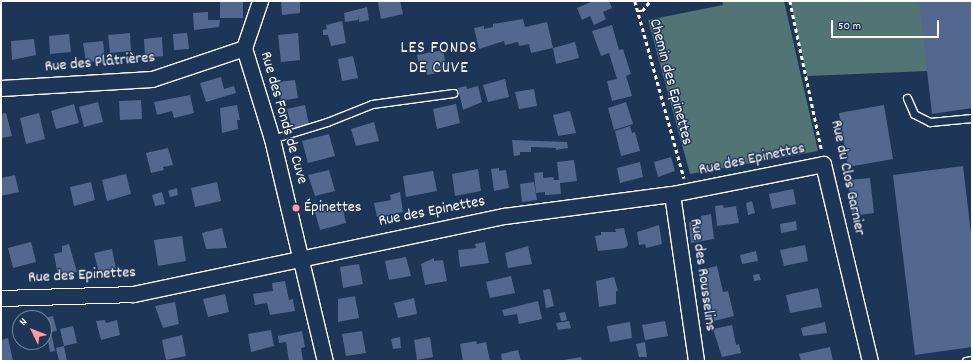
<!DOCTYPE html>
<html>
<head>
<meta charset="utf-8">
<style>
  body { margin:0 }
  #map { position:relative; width:973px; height:362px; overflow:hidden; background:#1d3557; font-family:Dekko,sans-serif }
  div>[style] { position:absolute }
  .green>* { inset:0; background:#537474 }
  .building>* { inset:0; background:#52688f }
  .path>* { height:2.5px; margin-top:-1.25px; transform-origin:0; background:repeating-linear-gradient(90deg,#fff 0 4px,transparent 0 7px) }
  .roads { filter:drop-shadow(1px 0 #fff) drop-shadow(-1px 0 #fff) drop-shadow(0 1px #fff) drop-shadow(0 -1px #fff) }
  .lane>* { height:7px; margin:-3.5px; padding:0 3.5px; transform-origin:3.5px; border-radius:3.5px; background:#1d3557 }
  .street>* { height:15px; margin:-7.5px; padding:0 7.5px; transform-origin:7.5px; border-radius:7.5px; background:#1d3557 }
  .dots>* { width:11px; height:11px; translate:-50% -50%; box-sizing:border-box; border:2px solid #1d3557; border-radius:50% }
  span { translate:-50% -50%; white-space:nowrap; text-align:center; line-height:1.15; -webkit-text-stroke:3px #1d3557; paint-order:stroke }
  .street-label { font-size:16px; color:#fff }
  .poi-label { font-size:16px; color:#fff }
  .left { translate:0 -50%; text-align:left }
  .neighbourhood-label { font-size:17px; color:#fff; letter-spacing:1px }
  .frame { position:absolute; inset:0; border:2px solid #fff; pointer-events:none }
  .north { position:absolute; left:12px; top:310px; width:40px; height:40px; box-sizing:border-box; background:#1d3557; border:1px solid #77869a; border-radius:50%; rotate:313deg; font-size:11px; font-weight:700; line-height:16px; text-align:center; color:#fff }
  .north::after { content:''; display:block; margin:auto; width:14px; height:18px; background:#ff9aa2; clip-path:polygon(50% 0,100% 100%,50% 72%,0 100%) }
  .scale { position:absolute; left:831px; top:20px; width:108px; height:18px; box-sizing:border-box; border:2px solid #fff; border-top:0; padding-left:5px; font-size:12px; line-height:14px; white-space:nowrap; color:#fff; -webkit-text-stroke:3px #1d3557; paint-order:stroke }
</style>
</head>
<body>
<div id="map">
  <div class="green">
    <div style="clip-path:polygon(722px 1px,784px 1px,818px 151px,690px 174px,648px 20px,723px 5px)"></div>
    <div style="clip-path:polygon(790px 1px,923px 1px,928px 71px,807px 76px)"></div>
  </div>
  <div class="building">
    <div style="clip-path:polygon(220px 1px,243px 1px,243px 18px,220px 18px)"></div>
    <div style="clip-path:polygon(281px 1px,300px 1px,300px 13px,282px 15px)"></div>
    <div style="clip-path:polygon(400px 1px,403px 14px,381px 19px,378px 2px)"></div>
    <div style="clip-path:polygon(593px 1px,609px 1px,612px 8px,603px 12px,606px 19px,594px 25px,590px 16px,582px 20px,577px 8px)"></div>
    <div style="clip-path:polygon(919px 1px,972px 1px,972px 108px,932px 114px)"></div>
    <div style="clip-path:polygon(367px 7px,369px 20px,359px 22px,358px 14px,358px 20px,345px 22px,344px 13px)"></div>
    <div style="clip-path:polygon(208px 12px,208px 20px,220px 20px,219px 27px,194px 30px,193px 13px)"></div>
    <div style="clip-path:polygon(523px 19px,525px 27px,547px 22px,553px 48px,531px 53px,529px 44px,519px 46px,518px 42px,505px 45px,504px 41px,479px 49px,474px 28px,484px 26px,484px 29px,493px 27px,493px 24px)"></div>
    <div style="clip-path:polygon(342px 21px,346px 43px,331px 46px,328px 35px,323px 35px,323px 30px,327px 29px,326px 25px)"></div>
    <div style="clip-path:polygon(612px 25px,619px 50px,623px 49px,631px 74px,626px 76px,632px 96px,612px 101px,607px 81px,617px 79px,609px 53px,601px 56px,592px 31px)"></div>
    <div style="clip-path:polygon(130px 33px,131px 51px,110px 53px,108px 35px)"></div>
    <div style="clip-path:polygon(187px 33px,189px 49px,174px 50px,173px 34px)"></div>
    <div style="clip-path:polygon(298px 33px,300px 60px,281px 62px,278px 35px)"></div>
    <div style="clip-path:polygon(69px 34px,71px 52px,50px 54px,49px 36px)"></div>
    <div style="clip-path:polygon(162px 37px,163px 56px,145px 58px,144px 39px)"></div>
    <div style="clip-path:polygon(34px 39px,36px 55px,12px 60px,11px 41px)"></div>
    <div style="clip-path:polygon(103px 41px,105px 61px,86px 62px,83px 43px)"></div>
    <div style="clip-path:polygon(575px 42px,579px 58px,556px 64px,553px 48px)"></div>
    <div style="clip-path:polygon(443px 50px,447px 71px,427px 75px,426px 71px,420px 72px,417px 55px)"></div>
    <div style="clip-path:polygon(353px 56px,358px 78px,342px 81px,338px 59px)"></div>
    <div style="clip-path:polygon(221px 77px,224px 89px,234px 86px,236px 93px,206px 102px,200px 83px)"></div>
    <div style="clip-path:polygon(505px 79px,509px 97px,488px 102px,483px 85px)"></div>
    <div style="clip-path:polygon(295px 80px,298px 98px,281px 101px,278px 82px)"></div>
    <div style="clip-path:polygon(466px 86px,467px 89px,478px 86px,482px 102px,463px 110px,458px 88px)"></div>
    <div style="clip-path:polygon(534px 89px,537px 106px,519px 109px,515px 92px)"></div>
    <div style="clip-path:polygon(190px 95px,194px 113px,174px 118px,172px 111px,157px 115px,154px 102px)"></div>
    <div style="clip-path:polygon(141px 100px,142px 119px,120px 120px,119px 101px)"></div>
    <div style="clip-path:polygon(98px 102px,103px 122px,84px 127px,79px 107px)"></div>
    <div style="clip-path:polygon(626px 102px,633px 124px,614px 130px,608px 108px)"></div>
    <div style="clip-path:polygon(74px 104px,79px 123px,56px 129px,51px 111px)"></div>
    <div style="clip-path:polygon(456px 104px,460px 123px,437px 129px,433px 109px)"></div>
    <div style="clip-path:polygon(237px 105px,240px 120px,237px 120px,238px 129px,222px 133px,220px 108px)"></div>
    <div style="clip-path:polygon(305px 105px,309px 125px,292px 129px,287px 109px)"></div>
    <div style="clip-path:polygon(884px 105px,893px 159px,848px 167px,839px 113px)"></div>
    <div style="clip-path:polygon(570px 111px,576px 133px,558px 136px,553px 115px)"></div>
    <div style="clip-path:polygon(6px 113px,12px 136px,1px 138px,1px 114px)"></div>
    <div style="clip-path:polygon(39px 113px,45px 139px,26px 144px,20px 118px)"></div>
    <div style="clip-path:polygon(374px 122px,379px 141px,356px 146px,351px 129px)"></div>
    <div style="clip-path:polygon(630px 126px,632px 133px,635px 132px,640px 151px,621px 156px,615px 131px)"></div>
    <div style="clip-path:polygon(329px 134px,335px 156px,308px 163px,302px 141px)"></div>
    <div style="clip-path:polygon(512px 140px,567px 142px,568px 148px,556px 150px,556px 148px,531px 147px,531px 152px,520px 152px,520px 155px,514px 156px)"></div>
    <div style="clip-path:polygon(168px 148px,173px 165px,163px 167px,164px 170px,151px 173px,146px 153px)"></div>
    <div style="clip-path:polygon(671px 157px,675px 171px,658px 177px,654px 162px)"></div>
    <div style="clip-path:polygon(574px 160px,577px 181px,560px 183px,561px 194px,545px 195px,545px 192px,536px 193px,534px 173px,543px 172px,543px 178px,553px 177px,554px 180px,559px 180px,557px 162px)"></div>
    <div style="clip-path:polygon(640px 162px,643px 177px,620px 183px,617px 168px)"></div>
    <div style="clip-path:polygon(963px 166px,972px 242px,972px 347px,915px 355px,893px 175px)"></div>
    <div style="clip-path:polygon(499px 168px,499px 171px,506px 170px,509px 188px,494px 191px,491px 169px)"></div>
    <div style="clip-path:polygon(478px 169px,481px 191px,455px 196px,452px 174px)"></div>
    <div style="clip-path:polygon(329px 170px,335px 191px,315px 196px,308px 175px)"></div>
    <div style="clip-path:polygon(433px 171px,437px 191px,406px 197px,403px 176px)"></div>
    <div style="clip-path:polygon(126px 174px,131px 194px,107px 201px,102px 180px)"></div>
    <div style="clip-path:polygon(15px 175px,19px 192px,1px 196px,1px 178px)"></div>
    <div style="clip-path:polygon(870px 178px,874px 213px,852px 216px,848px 180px)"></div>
    <div style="clip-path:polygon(91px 182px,95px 200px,74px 206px,70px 187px)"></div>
    <div style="clip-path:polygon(217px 182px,221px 201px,195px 207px,191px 188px)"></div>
    <div style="clip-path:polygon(534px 182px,537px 200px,522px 202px,520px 184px)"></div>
    <div style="clip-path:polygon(177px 188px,178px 195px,170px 197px,168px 191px)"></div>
    <div style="clip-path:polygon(793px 189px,796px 204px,772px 209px,769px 194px)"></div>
    <div style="clip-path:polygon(162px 192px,165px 204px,155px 206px,152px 195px)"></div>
    <div style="clip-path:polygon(400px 192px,403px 212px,377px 217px,374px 203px,391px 200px,390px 195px)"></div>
    <div style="clip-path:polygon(752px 201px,755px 213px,748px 215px,746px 203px)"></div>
    <div style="clip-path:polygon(342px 205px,346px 223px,320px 230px,315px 212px)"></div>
    <div style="clip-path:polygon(723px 205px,724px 208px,736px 206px,739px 223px,717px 226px,715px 206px)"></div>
    <div style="clip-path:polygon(711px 214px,714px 239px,691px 243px,689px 222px,701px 220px,701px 216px)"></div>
    <div style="clip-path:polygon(796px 221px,797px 230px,781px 233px,780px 224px)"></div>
    <div style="clip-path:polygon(659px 225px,662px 244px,646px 248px,645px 244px,639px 245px,637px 232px)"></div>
    <div style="clip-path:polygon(222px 228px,227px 248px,206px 249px,202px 233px)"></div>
    <div style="clip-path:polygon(624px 228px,628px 245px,625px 248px,598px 251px,595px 236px,601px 235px,601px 232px,616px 232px,615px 229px)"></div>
    <div style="clip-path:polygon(182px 236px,186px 261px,158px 266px,154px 240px)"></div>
    <div style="clip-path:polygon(31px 242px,36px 262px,13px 268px,8px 248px)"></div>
    <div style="clip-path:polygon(485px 242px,489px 263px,460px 267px,458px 250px,476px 248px,475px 244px)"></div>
    <div style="clip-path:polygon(69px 244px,77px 272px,58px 276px,54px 254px,62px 252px,62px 246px)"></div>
    <div style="clip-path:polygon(805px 245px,808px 261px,784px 266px,780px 250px)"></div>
    <div style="clip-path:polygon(528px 246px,532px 264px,508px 268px,505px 253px)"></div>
    <div style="clip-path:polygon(112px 249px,116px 269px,99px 273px,94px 253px)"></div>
    <div style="clip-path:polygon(756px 251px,758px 261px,742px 264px,740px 255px)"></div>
    <div style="clip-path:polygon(406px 257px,411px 276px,389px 280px,385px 261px)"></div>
    <div style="clip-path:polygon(434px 258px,434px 261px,443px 260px,447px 281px,425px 285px,421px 264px)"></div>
    <div style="clip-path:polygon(359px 264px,363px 284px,343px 288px,340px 267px)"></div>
    <div style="clip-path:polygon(717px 266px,723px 292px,728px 291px,734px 316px,714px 321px,709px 295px,704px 296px,701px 270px)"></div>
    <div style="clip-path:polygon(759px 274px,761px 280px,754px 281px,753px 275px)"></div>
    <div style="clip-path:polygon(511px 276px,515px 293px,490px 298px,486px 282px)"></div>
    <div style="clip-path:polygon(614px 277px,618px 291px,616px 291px,616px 304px,599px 307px,596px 281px)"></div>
    <div style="clip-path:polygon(285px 281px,289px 300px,293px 299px,295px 311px,270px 315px,267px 303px,255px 305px,253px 294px,273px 291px,272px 283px)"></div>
    <div style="clip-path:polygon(818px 288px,822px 307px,790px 313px,786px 295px)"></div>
    <div style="clip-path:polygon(550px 289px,554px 306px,546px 308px,543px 290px)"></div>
    <div style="clip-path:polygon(225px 294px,229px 312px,208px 317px,203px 299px)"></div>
    <div style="clip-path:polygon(355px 296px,359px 318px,338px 322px,338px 299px)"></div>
    <div style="clip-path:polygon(414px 298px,417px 314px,398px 318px,394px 303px)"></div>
    <div style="clip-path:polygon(538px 301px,542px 319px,519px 324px,517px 314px,504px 316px,502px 310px)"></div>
    <div style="clip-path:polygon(175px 302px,179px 324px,163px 328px,155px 306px)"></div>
    <div style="clip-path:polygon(565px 312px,567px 320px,561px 321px,559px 313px)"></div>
    <div style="clip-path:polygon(53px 316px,57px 331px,51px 332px,55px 351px,50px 352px,44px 318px)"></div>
    <div style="clip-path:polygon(105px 320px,106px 323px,117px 320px,120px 335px,101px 340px,96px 321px)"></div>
    <div style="clip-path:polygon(569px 321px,571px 328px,558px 330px,556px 323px)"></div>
    <div style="clip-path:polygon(665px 321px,668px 336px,645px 340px,642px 325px)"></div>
    <div style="clip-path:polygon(630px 322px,632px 338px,610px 342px,607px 326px)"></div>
    <div style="clip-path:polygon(825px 322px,827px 333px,803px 336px,801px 328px)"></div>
    <div style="clip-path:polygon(732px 325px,736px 345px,739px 344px,741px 353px,722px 357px,713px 329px)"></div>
    <div style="clip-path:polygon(73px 326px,77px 343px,64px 346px,60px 329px)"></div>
    <div style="clip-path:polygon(271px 330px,274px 346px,251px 352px,248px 334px)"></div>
    <div style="clip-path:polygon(302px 331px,305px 347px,301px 348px,303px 361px,289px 361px,286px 342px,279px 343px,278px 336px)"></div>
    <div style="clip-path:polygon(362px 331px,366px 353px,346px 356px,342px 334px)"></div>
    <div style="clip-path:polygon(182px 335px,186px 356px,166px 360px,162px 340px)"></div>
    <div style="clip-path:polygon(400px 337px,401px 348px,393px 349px,391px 339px)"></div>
    <div style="clip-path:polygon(430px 337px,433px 357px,417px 360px,414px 340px)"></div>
    <div style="clip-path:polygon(8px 338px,13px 361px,1px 361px,1px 340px)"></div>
    <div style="clip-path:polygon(476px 341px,477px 344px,486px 342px,490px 361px,463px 361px,460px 344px)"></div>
    <div style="clip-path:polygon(645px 342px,647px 357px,639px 357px,636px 344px)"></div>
    <div style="clip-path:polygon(64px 346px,67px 361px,59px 361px,56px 348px)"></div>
    <div style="clip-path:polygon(830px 347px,833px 361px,801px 361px,799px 354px)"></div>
    <div style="clip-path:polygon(518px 350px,521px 361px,502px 361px,501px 354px)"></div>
    <div style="clip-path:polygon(581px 357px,582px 361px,564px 361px,564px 360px)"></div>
  </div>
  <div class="path">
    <div style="left:635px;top:1px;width:184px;rotate:74.5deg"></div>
    <div style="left:790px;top:1px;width:153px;rotate:78deg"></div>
    <div style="left:638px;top:11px;width:4px"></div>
    <div style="left:642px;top:11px;width:13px;rotate:-51deg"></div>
  </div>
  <div class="roads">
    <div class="lane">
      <div style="left:907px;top:98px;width:17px;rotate:66deg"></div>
      <div style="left:914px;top:114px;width:18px;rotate:27deg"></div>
      <div style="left:930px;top:122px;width:42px;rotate:-5.4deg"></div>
      <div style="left:272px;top:139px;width:58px;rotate:-17.2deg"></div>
      <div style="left:327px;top:122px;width:48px;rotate:-21.8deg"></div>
      <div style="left:372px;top:104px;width:82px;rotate:-7.7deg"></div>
      <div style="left:966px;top:361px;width:6px;rotate:-9deg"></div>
    </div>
    <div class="street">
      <div style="left:244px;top:48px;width:95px;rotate:72.9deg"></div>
      <div style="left:272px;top:139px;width:228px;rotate:76.6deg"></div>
      <div style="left:244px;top:48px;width:50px;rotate:-71.2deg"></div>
      <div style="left:1px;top:88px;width:151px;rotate:-3.4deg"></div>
      <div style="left:152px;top:79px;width:97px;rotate:-18.6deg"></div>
      <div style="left:672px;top:194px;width:169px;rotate:81.8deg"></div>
      <div style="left:1px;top:298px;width:132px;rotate:-1.7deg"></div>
      <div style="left:133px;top:294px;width:379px;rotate:-11.9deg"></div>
      <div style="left:504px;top:216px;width:169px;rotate:-7.5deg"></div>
      <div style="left:672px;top:194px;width:154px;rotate:-11.2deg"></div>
      <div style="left:823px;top:164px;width:203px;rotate:76.6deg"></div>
    </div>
  </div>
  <div class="dots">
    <div style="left:296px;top:208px;background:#ff9aa2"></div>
  </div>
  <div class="street-label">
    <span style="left:100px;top:63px;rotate:-5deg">Rue des Plâtrières</span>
    <span style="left:670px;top:82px;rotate:75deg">Chemin des Epinettes</span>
    <span style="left:283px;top:118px;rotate:74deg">Rue des Fonds de Cuve</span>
    <span style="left:752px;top:160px;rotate:-12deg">Rue des Epinettes</span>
    <span style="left:847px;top:178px;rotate:78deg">Rue du Clos Garnier</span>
    <span style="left:432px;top:212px;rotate:-11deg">Rue des Epinettes</span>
    <span style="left:702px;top:275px;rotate:82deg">Rue des Rousselins</span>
    <span style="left:82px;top:276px;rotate:-3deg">Rue des Epinettes</span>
  </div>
  <div class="poi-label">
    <span class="left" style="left:304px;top:208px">Épinettes</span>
  </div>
  <div class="neighbourhood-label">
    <span style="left:439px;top:60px">LES FONDS<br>DE CUVE</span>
  </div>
  <div class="frame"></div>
  <div class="north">N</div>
  <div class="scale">50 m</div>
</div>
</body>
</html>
